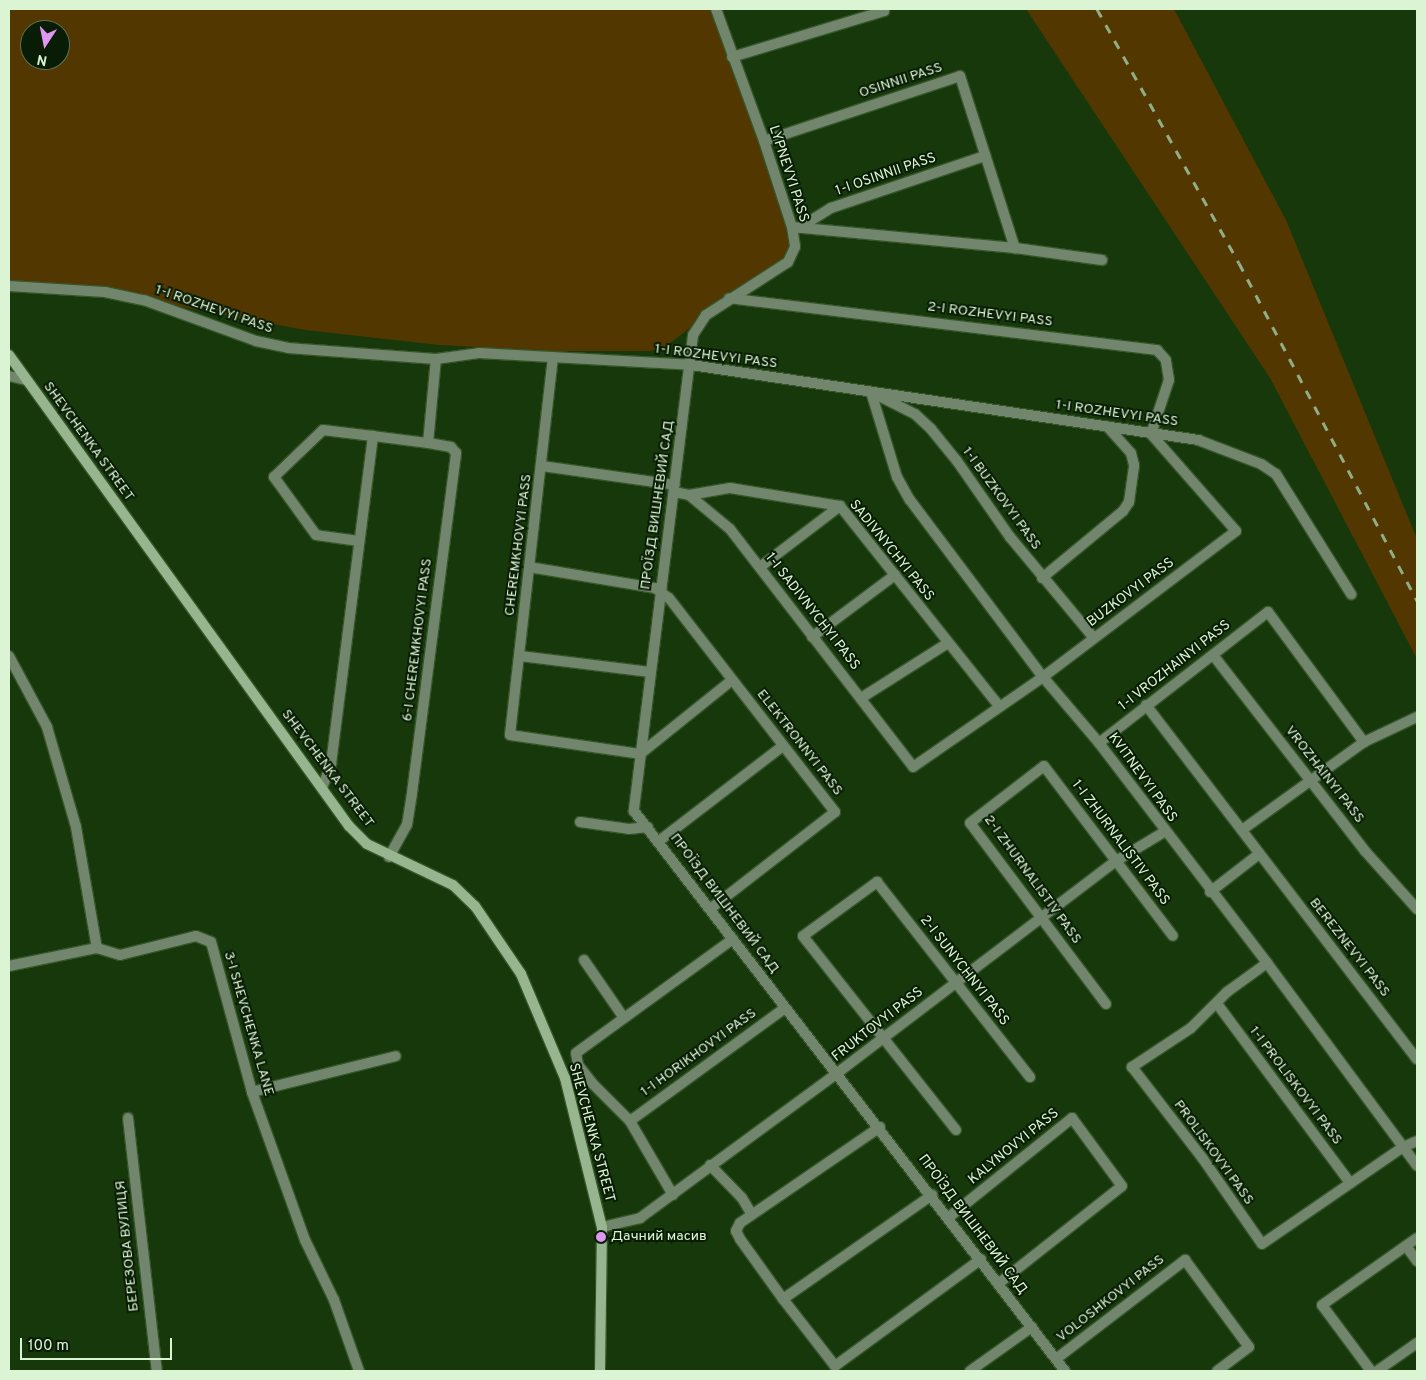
<!DOCTYPE html>
<html>
<head>
<meta charset="utf-8">
<style>
  body { margin:0 }
  #map { position:relative; width:1426px; height:1380px; overflow:hidden; background:#16380a; font-family:Overpass,sans-serif }
  div>[style] { position:absolute }
  .green>* { inset:0; background:#523700 }
  .roads { filter:drop-shadow(1px 0 #36562a) drop-shadow(-1px 0 #36562a) drop-shadow(0 1px #36562a) drop-shadow(0 -1px #36562a) }
  .street>* { height:10px; margin:-5px; padding:0 5px; transform-origin:5px; border-radius:5px; background:#72856d }
  .secondary>* { height:10px; margin:-5px; padding:0 5px; transform-origin:5px; border-radius:5px; background:#97b58f }
  .rail>* { height:3px; margin-top:-1.5px; transform-origin:0; background:repeating-linear-gradient(90deg,#91ae88 0 9px,transparent 0 18px) }
  .dots>* { width:14px; height:14px; translate:-50% -50%; box-sizing:border-box; border:2px solid #091c05; border-radius:50% }
  span { translate:-50% -50%; white-space:nowrap; text-align:center; line-height:1.15; -webkit-text-stroke:4px #091c05; paint-order:stroke }
  .street-label { font-size:14px; color:#dbf5d4 }
  .poi-label { font-size:14px; color:#dbf5d4 }
  .left { translate:0 -50%; text-align:left }
  .frame { position:absolute; inset:0; border:10px solid #dbf5d4; pointer-events:none }
  .north { position:absolute; left:20px; top:20px; width:50px; height:50px; box-sizing:border-box; background:#091c05; border:1px solid #5d7358; border-radius:50%; rotate:191deg; font-size:14px; font-weight:700; line-height:20px; text-align:center; color:#dbf5d4 }
  .north::after { content:''; display:block; margin:auto; width:18px; height:22px; background:#df98f1; clip-path:polygon(50% 0,100% 100%,50% 72%,0 100%) }
  .scale { position:absolute; left:20px; top:1338px; width:152px; height:22px; box-sizing:border-box; border:2px solid #dbf5d4; border-top:0; padding-left:6px; font-size:15px; line-height:18px; white-space:nowrap; color:#dbf5d4; -webkit-text-stroke:4px #091c05; paint-order:stroke }
</style>
</head>
<body>
<div id="map">
  <div class="green">
    <div style="clip-path:polygon(evenodd,9px 9px,716px 9px,792px 227px,792px 255px,729px 298px,665px 347px,650px 351px,550px 351px,439px 345px,305px 330px,144px 300px,9px 286px,9px 9px,30px 30px,60px 30px,60px 60px,30px 60px,30px 30px)"></div>
    <div style="clip-path:polygon(1026px 9px,1174px 9px,1286px 220px,1417px 539px,1417px 659px,1270px 378px)"></div>
  </div>
  <div class="roads">
    <div class="street">
      <div style="left:716px;top:9px;width:140px;rotate:70deg"></div>
      <div style="left:764px;top:141px;width:90px;rotate:72deg"></div>
      <div style="left:792px;top:227px;width:20px;rotate:81deg"></div>
      <div style="left:795px;top:247px;width:17px;rotate:115deg"></div>
      <div style="left:788px;top:262px;width:98px;rotate:147.1deg"></div>
      <div style="left:706px;top:315px;width:24px;rotate:123deg"></div>
      <div style="left:693px;top:335px;width:480px;rotate:97.1deg"></div>
      <div style="left:634px;top:811px;width:707px;rotate:52.42deg"></div>
      <div style="left:732px;top:57px;width:159px;rotate:-16.8deg"></div>
      <div style="left:884px;top:11px;width:2px;rotate:-117deg"></div>
      <div style="left:764px;top:141px;width:206px;rotate:-18.3deg"></div>
      <div style="left:960px;top:76px;width:181px;rotate:72.3deg"></div>
      <div style="left:1015px;top:248px;width:224px;rotate:-174.6deg"></div>
      <div style="left:799px;top:228px;width:38px;rotate:-32deg"></div>
      <div style="left:831px;top:208px;width:163px;rotate:-18.7deg"></div>
      <div style="left:1015px;top:248px;width:88px;rotate:7.9deg"></div>
      <div style="left:9px;top:286px;width:96px;rotate:3.6deg"></div>
      <div style="left:105px;top:292px;width:40px;rotate:12deg"></div>
      <div style="left:144px;top:300px;width:119px;rotate:20.1deg"></div>
      <div style="left:256px;top:341px;width:33px;rotate:12deg"></div>
      <div style="left:288px;top:348px;width:148px;rotate:4.3deg"></div>
      <div style="left:436px;top:359px;width:43px;rotate:-7.9deg"></div>
      <div style="left:479px;top:353px;width:212px;rotate:3.2deg"></div>
      <div style="left:691px;top:365px;width:513px;rotate:8.41deg"></div>
      <div style="left:1198px;top:440px;width:67px;rotate:20.9deg"></div>
      <div style="left:1261px;top:464px;width:18px;rotate:34deg"></div>
      <div style="left:1276px;top:474px;width:142px;rotate:58deg"></div>
      <div style="left:553px;top:357px;width:380px;rotate:96.5deg"></div>
      <div style="left:510px;top:735px;width:131px;rotate:8.3deg"></div>
      <div style="left:640px;top:754px;width:118px;rotate:-38.8deg"></div>
      <div style="left:9px;top:376px;width:17px;rotate:13deg"></div>
      <div style="left:871px;top:392px;width:89px;rotate:73deg"></div>
      <div style="left:897px;top:477px;width:26px;rotate:61deg"></div>
      <div style="left:910px;top:500px;width:221px;rotate:53.1deg"></div>
      <div style="left:1043px;top:677px;width:87px;rotate:49.7deg"></div>
      <div style="left:1099px;top:743px;width:277px;rotate:52.6deg"></div>
      <div style="left:1267px;top:963px;width:252px;rotate:53.5deg"></div>
      <div style="left:879px;top:396px;width:40px;rotate:26.6deg"></div>
      <div style="left:915px;top:414px;width:22px;rotate:43deg"></div>
      <div style="left:931px;top:429px;width:41px;rotate:50.9deg"></div>
      <div style="left:957px;top:461px;width:93px;rotate:55.1deg"></div>
      <div style="left:1010px;top:537px;width:131px;rotate:50.3deg"></div>
      <div style="left:542px;top:466px;width:134px;rotate:8.1deg"></div>
      <div style="left:674px;top:492px;width:15px;rotate:11deg"></div>
      <div style="left:689px;top:495px;width:53px;rotate:39.7deg"></div>
      <div style="left:730px;top:529px;width:300px;rotate:52.4deg"></div>
      <div style="left:913px;top:767px;width:158px;rotate:-34.7deg"></div>
      <div style="left:1043px;top:677px;width:242px;rotate:-37.1deg"></div>
      <div style="left:1236px;top:531px;width:129px;rotate:-131.2deg"></div>
      <div style="left:1151px;top:434px;width:57px;rotate:-71.6deg"></div>
      <div style="left:1169px;top:380px;width:20px;rotate:-99deg"></div>
      <div style="left:1166px;top:360px;width:13px;rotate:-132deg"></div>
      <div style="left:1157px;top:350px;width:431px;rotate:-173.1deg"></div>
      <div style="left:689px;top:495px;width:42px;rotate:-9.7deg"></div>
      <div style="left:730px;top:488px;width:111px;rotate:9.3deg"></div>
      <div style="left:840px;top:506px;width:256px;rotate:51.5deg"></div>
      <div style="left:359px;top:541px;width:43px;rotate:-172.1deg"></div>
      <div style="left:316px;top:535px;width:72px;rotate:-125.9deg"></div>
      <div style="left:274px;top:477px;width:68px;rotate:-43.8deg"></div>
      <div style="left:323px;top:430px;width:50px;rotate:6.8deg"></div>
      <div style="left:529px;top:567px;width:128px;rotate:9.5deg"></div>
      <div style="left:655px;top:588px;width:17px;rotate:36deg"></div>
      <div style="left:669px;top:598px;width:271px;rotate:52.2deg"></div>
      <div style="left:835px;top:812px;width:158px;rotate:142.2deg"></div>
      <div style="left:760px;top:567px;width:101px;rotate:-37.3deg"></div>
      <div style="left:1042px;top:578px;width:105px;rotate:-39.6deg"></div>
      <div style="left:1123px;top:511px;width:11px;rotate:-56deg"></div>
      <div style="left:1129px;top:502px;width:37px;rotate:-82deg"></div>
      <div style="left:1134px;top:465px;width:12px;rotate:-104deg"></div>
      <div style="left:1131px;top:453px;width:36px;rotate:-132deg"></div>
      <div style="left:812px;top:637px;width:104px;rotate:-36.8deg"></div>
      <div style="left:1213px;top:655px;width:248px;rotate:52.2deg"></div>
      <div style="left:1365px;top:851px;width:78px;rotate:48.1deg"></div>
      <div style="left:9px;top:656px;width:81px;rotate:61.8deg"></div>
      <div style="left:47px;top:727px;width:104px;rotate:73.8deg"></div>
      <div style="left:76px;top:827px;width:123px;rotate:80.2deg"></div>
      <div style="left:97px;top:948px;width:24px;rotate:17deg"></div>
      <div style="left:120px;top:955px;width:78px;rotate:-14deg"></div>
      <div style="left:196px;top:936px;width:16px;rotate:22deg"></div>
      <div style="left:211px;top:942px;width:156px;rotate:74.7deg"></div>
      <div style="left:252px;top:1092px;width:157px;rotate:70.3deg"></div>
      <div style="left:305px;top:1240px;width:67px;rotate:64.2deg"></div>
      <div style="left:334px;top:1300px;width:75px;rotate:70.6deg"></div>
      <div style="left:520px;top:656px;width:131px;rotate:7deg"></div>
      <div style="left:861px;top:698px;width:103px;rotate:-32.3deg"></div>
      <div style="left:1146px;top:705px;width:446px;rotate:52.6deg"></div>
      <div style="left:1099px;top:743px;width:214px;rotate:-37.8deg"></div>
      <div style="left:1268px;top:612px;width:162px;rotate:53.6deg"></div>
      <div style="left:322px;top:788px;width:26px;rotate:-69deg"></div>
      <div style="left:331px;top:764px;width:331px;rotate:-82.7deg"></div>
      <div style="left:373px;top:436px;width:55px;rotate:7.3deg"></div>
      <div style="left:580px;top:822px;width:49px;rotate:8.1deg"></div>
      <div style="left:629px;top:829px;width:19px;rotate:-6deg"></div>
      <div style="left:1242px;top:830px;width:150px;rotate:-35.8deg"></div>
      <div style="left:1364px;top:742px;width:59px;rotate:-25.3deg"></div>
      <div style="left:659px;top:841px;width:156px;rotate:-37.5deg"></div>
      <div style="left:389px;top:857px;width:37px;rotate:-61deg"></div>
      <div style="left:407px;top:825px;width:32px;rotate:-81deg"></div>
      <div style="left:412px;top:793px;width:343px;rotate:-82.6deg"></div>
      <div style="left:456px;top:453px;width:8px;rotate:-130deg"></div>
      <div style="left:451px;top:447px;width:23px;rotate:-170deg"></div>
      <div style="left:428px;top:443px;width:84px;rotate:-84.6deg"></div>
      <div style="left:1210px;top:892px;width:62px;rotate:-37.8deg"></div>
      <div style="left:584px;top:960px;width:70px;rotate:55.4deg"></div>
      <div style="left:1267px;top:963px;width:49px;rotate:144.1deg"></div>
      <div style="left:1227px;top:992px;width:51px;rotate:135deg"></div>
      <div style="left:1191px;top:1028px;width:71px;rotate:146.5deg"></div>
      <div style="left:1132px;top:1067px;width:116px;rotate:52.3deg"></div>
      <div style="left:1203px;top:1159px;width:103px;rotate:55.2deg"></div>
      <div style="left:1262px;top:1244px;width:171px;rotate:-34.5deg"></div>
      <div style="left:1403px;top:1147px;width:15px;rotate:-23deg"></div>
      <div style="left:9px;top:966px;width:90px;rotate:-11.6deg"></div>
      <div style="left:1106px;top:1004px;width:226px;rotate:-126.9deg"></div>
      <div style="left:970px;top:823px;width:93px;rotate:-37.6deg"></div>
      <div style="left:1044px;top:766px;width:213px;rotate:52.8deg"></div>
      <div style="left:1218px;top:1005px;width:222px;rotate:53.4deg"></div>
      <div style="left:252px;top:1092px;width:148px;rotate:-14deg"></div>
      <div style="left:128px;top:1118px;width:255px;rotate:83.5deg"></div>
      <div style="left:630px;top:1121px;width:192px;rotate:-36.1deg"></div>
      <div style="left:880px;top:1127px;width:170px;rotate:145.6deg"></div>
      <div style="left:740px;top:1223px;width:9px;rotate:117deg"></div>
      <div style="left:736px;top:1231px;width:9px;rotate:63deg"></div>
      <div style="left:740px;top:1239px;width:74px;rotate:54.4deg"></div>
      <div style="left:783px;top:1299px;width:85px;rotate:52.2deg"></div>
      <div style="left:835px;top:1366px;width:181px;rotate:-36.2deg"></div>
      <div style="left:956px;top:1130px;width:247px;rotate:-128.3deg"></div>
      <div style="left:803px;top:936px;width:92px;rotate:-36.1deg"></div>
      <div style="left:877px;top:882px;width:248px;rotate:51.9deg"></div>
      <div style="left:710px;top:1165px;width:46px;rotate:45.9deg"></div>
      <div style="left:742px;top:1198px;width:17px;rotate:59deg"></div>
      <div style="left:673px;top:1195px;width:86px;rotate:-120.2deg"></div>
      <div style="left:630px;top:1121px;width:52px;rotate:-135deg"></div>
      <div style="left:593px;top:1084px;width:24px;rotate:-128deg"></div>
      <div style="left:578px;top:1065px;width:12px;rotate:-99deg"></div>
      <div style="left:576px;top:1053px;width:194px;rotate:-36deg"></div>
      <div style="left:949px;top:1217px;width:158px;rotate:-38.8deg"></div>
      <div style="left:1072px;top:1118px;width:84px;rotate:53.7deg"></div>
      <div style="left:1122px;top:1186px;width:157px;rotate:141.7deg"></div>
      <div style="left:602px;top:1227px;width:39px;rotate:-13deg"></div>
      <div style="left:640px;top:1218px;width:243px;rotate:-36.3deg"></div>
      <div style="left:836px;top:1074px;width:352px;rotate:-37.3deg"></div>
      <div style="left:1116px;top:861px;width:56px;rotate:-31.1deg"></div>
      <div style="left:1406px;top:1246px;width:19px;rotate:54deg"></div>
      <div style="left:783px;top:1299px;width:182px;rotate:-34.9deg"></div>
      <div style="left:1056px;top:1359px;width:163px;rotate:-37.5deg"></div>
      <div style="left:1185px;top:1260px;width:108px;rotate:53.7deg"></div>
      <div style="left:1249px;top:1347px;width:40px;rotate:143deg"></div>
      <div style="left:970px;top:1371px;width:76px;rotate:-35.4deg"></div>
      <div style="left:1371px;top:1371px;width:82px;rotate:-126.6deg"></div>
      <div style="left:1322px;top:1305px;width:116px;rotate:-35.2deg"></div>
      <div style="left:1377px;top:1371px;width:49px;rotate:-35deg"></div>
    </div>
    <div class="secondary">
      <div style="left:9px;top:355px;width:581px;rotate:54.18deg"></div>
      <div style="left:349px;top:826px;width:25px;rotate:45deg"></div>
      <div style="left:367px;top:844px;width:95px;rotate:25.5deg"></div>
      <div style="left:453px;top:885px;width:30px;rotate:44deg"></div>
      <div style="left:475px;top:906px;width:82px;rotate:55.9deg"></div>
      <div style="left:521px;top:974px;width:113px;rotate:67.1deg"></div>
      <div style="left:565px;top:1078px;width:154px;rotate:76.1deg"></div>
      <div style="left:602px;top:1227px;width:144px;rotate:90.8deg"></div>
    </div>
  </div>
  <div class="rail">
    <div style="left:1097px;top:9px;width:291px;rotate:60.8deg"></div>
    <div style="left:1239px;top:263px;width:382px;rotate:62.2deg"></div>
  </div>
  <div class="dots">
    <div style="left:601px;top:1237px;background:#df98f1"></div>
  </div>
  <div class="street-label">
    <span style="left:901px;top:81px;rotate:-18deg">OSINNII PASS</span>
    <span style="left:788px;top:174px;rotate:72deg">LYPNEVYI PASS</span>
    <span style="left:886px;top:175px;rotate:-19deg">1-I OSINNII PASS</span>
    <span style="left:214px;top:310px;rotate:19deg">1-I ROZHEVYI PASS</span>
    <span style="left:990px;top:315px;rotate:7deg">2-I ROZHEVYI PASS</span>
    <span style="left:716px;top:357px;rotate:7deg">1-I ROZHEVYI PASS</span>
    <span style="left:1117px;top:414px;rotate:8deg">1-I ROZHEVYI PASS</span>
    <span style="left:88px;top:442px;rotate:54deg">SHEVCHENKA STREET</span>
    <span style="left:1001px;top:499px;rotate:54deg">1-I BUZKOVYI PASS</span>
    <span style="left:658px;top:505px;rotate:-82deg">ПРОЇЗД ВИШНЕВИЙ САД</span>
    <span style="left:519px;top:545px;rotate:-83deg">CHEREMKHOVYI PASS</span>
    <span style="left:891px;top:551px;rotate:51deg">SADIVNYCHYI PASS</span>
    <span style="left:1131px;top:593px;rotate:-37deg">BUZKOVYI PASS</span>
    <span style="left:812px;top:612px;rotate:52deg">1-I SADIVNYCHYI PASS</span>
    <span style="left:418px;top:640px;rotate:-83deg">6-I CHEREMKHOVYI PASS</span>
    <span style="left:1175px;top:666px;rotate:-38deg">1-I VROZHAINYI PASS</span>
    <span style="left:799px;top:743px;rotate:52deg">ELEKTRONNYI PASS</span>
    <span style="left:327px;top:769px;rotate:53deg">SHEVCHENKA STREET</span>
    <span style="left:1324px;top:775px;rotate:52deg">VROZHAINYI PASS</span>
    <span style="left:1142px;top:778px;rotate:54deg">KVITNEVYI PASS</span>
    <span style="left:1120px;top:843px;rotate:53deg">1-I ZHURNALISTIV PASS</span>
    <span style="left:1032px;top:880px;rotate:54deg">2-I ZHURNALISTIV PASS</span>
    <span style="left:724px;top:904px;rotate:53deg">ПРОЇЗД ВИШНЕВИЙ САД</span>
    <span style="left:1349px;top:948px;rotate:52deg">BEREZNEVYI PASS</span>
    <span style="left:964px;top:971px;rotate:52deg">2-I SUNYCHNYI PASS</span>
    <span style="left:248px;top:1024px;rotate:74deg">3-I SHEVCHENKA LANE</span>
    <span style="left:878px;top:1025px;rotate:-38deg">FRUKTOVYI PASS</span>
    <span style="left:699px;top:1053px;rotate:-36deg">1-I HORIKHOVYI PASS</span>
    <span style="left:1295px;top:1086px;rotate:53deg">1-I PROLISKOVYI PASS</span>
    <span style="left:591px;top:1133px;rotate:75deg">SHEVCHENKA STREET</span>
    <span style="left:1014px;top:1147px;rotate:-39deg">KALYNOVYI PASS</span>
    <span style="left:1213px;top:1153px;rotate:54deg">PROLISKOVYI PASS</span>
    <span style="left:972px;top:1225px;rotate:53deg">ПРОЇЗД ВИШНЕВИЙ САД</span>
    <span style="left:128px;top:1246px;rotate:-96deg">БЕРЕЗОВА ВУЛИЦЯ</span>
    <span style="left:1111px;top:1299px;rotate:-38deg">VOLOSHKOVYI PASS</span>
  </div>
  <div class="poi-label">
    <span class="left" style="left:611px;top:1237px">Дачний масив</span>
  </div>
  <div class="frame"></div>
  <div class="north">N</div>
  <div class="scale">100 m</div>
</div>
</body>
</html>
